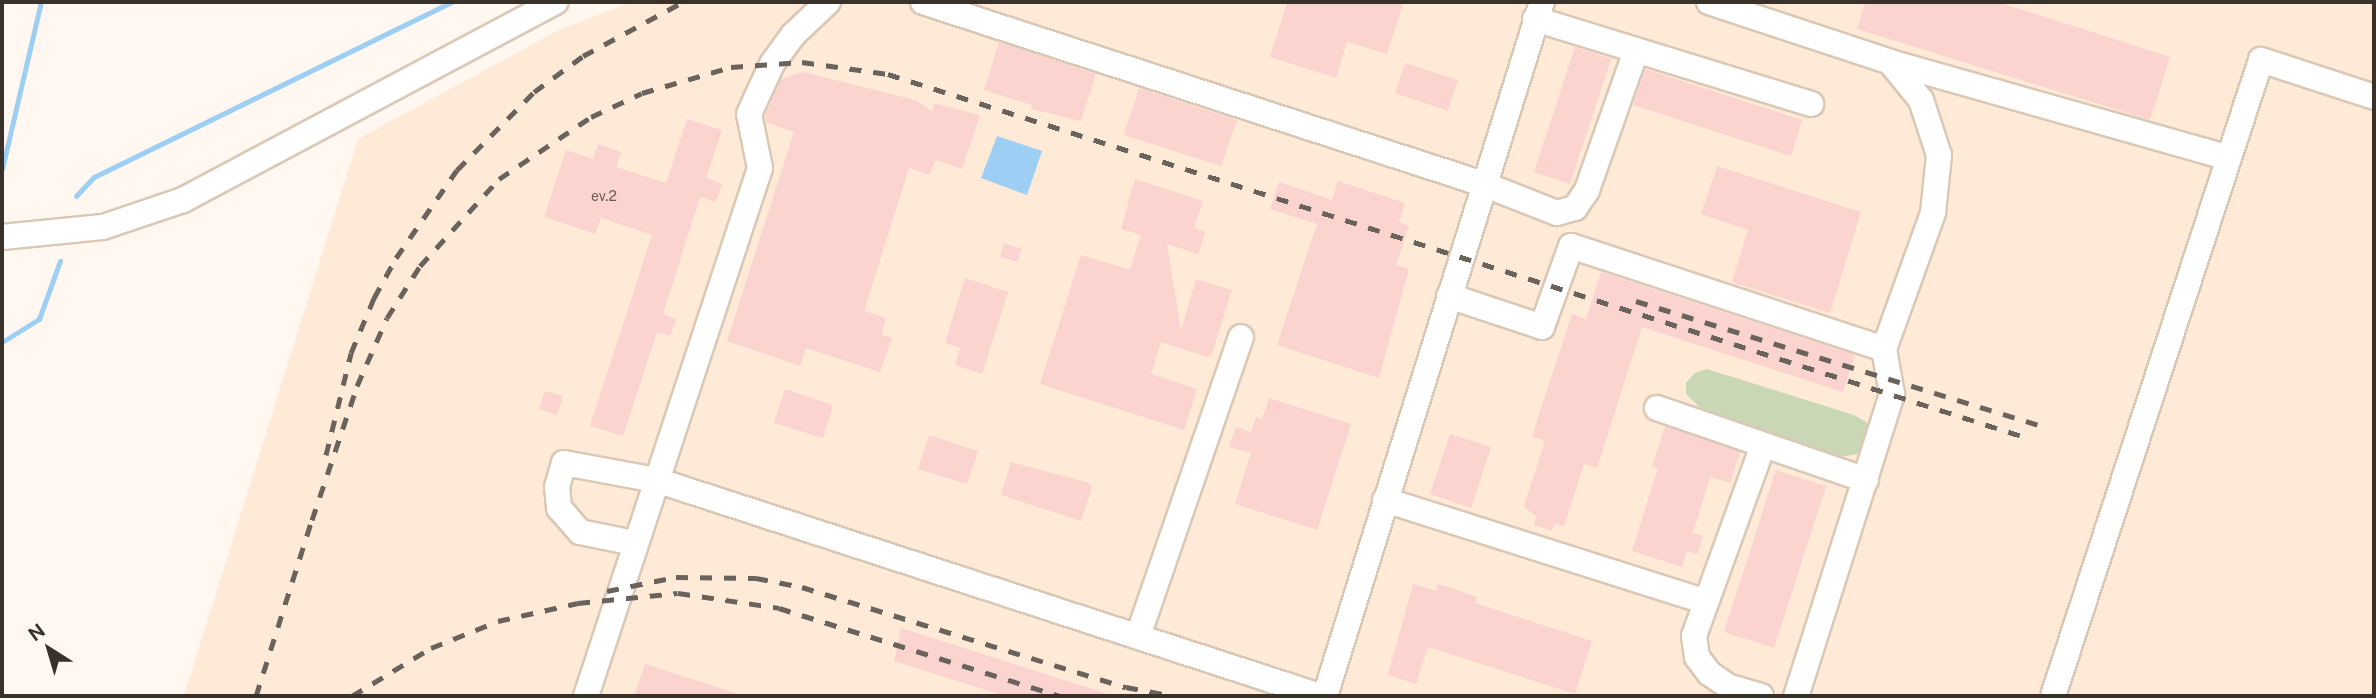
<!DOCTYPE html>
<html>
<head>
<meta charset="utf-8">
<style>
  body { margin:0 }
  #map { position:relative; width:2376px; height:698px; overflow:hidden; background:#fff7f0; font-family:"Public Sans",sans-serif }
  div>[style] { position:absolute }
  .built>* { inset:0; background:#feead7 }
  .green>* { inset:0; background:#c9d7b6 }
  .water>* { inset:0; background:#9dcef4 }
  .stream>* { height:5px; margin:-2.5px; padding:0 2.5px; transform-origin:2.5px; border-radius:2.5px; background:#9dcef4 }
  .building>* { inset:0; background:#fbd4d0 }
  .roads { filter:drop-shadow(2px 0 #dac8b6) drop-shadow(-2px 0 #dac8b6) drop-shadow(0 2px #dac8b6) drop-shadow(0 -2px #dac8b6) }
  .minor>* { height:24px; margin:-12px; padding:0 12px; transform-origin:12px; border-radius:12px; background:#fff }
  .rail>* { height:5px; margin-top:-2.5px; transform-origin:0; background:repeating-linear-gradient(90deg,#6a635c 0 12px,transparent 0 24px) }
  span { translate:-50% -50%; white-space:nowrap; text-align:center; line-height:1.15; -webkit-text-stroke:7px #fff7f0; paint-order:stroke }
  .number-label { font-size:14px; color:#6a5a54 }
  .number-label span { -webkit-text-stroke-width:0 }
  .frame { position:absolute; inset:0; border:4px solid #39322b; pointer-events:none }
  .north { position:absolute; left:14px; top:614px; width:70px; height:70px; -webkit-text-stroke:5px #fff7f0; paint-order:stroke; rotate:323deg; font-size:19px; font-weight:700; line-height:28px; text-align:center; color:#39322b }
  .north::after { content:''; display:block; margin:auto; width:24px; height:32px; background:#39322b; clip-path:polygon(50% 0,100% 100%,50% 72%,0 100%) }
</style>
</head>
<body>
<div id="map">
  <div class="built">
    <div style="clip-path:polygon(631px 2px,2374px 2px,2374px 696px,184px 696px,358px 139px,557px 31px)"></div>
  </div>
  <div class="green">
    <div style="clip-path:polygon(1707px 369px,1854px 415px,1866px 422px,1871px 434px,1863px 453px,1841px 457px,1703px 411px,1686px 394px,1686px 383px,1695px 373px)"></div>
  </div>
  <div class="water">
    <div style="clip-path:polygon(997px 136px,1042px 151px,1027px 195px,981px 178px)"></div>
  </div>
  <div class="stream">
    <div style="left:2px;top:169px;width:171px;rotate:-76.9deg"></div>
    <div style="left:76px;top:196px;width:26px;rotate:-47deg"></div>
    <div style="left:94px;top:177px;width:398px;rotate:-26.1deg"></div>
    <div style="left:2px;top:342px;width:44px;rotate:-31.9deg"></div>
    <div style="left:39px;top:319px;width:62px;rotate:-70.1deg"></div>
  </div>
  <div class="building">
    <div style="clip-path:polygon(1287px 2px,1395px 2px,1403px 4px,1387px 54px,1347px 42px,1336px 78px,1270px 57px)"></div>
    <div style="clip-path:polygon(1865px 2px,1998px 2px,2170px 57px,2150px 120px,1857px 29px)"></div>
    <div style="clip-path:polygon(999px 42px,1096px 74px,1081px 121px,1031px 109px,1032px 105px,984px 90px)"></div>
    <div style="clip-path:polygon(1575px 47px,1611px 59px,1570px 184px,1534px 172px)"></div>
    <div style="clip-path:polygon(1405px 63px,1458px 80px,1448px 111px,1395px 93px)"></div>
    <div style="clip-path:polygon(1645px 69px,1802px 120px,1791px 156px,1633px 105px)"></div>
    <div style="clip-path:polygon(803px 72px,915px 100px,932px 111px,934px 103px,980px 115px,962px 169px,935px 160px,930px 175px,909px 168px,864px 311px,886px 318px,881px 335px,892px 338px,880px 372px,806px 348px,800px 366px,727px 341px,794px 132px,766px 122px,765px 116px,781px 79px)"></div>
    <div style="clip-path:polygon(1139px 88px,1237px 120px,1221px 166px,1124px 135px)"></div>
    <div style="clip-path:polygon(687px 119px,722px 130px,706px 178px,722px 184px,716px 202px,700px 197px,663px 314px,676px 319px,670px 336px,657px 332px,623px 436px,590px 426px,652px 235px,601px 218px,595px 234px,544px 217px,566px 150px,593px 159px,598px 144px,621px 152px,616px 167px,666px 183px)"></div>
    <div style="clip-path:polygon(1717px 166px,1861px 212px,1830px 313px,1732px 282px,1748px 230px,1701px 214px)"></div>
    <div style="clip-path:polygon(1135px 179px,1203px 201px,1194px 228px,1205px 232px,1198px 254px,1167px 244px,1181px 331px,1196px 279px,1232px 290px,1212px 354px,1207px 357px,1161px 342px,1151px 374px,1197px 389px,1184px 430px,1040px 384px,1081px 255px,1130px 270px,1141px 235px,1121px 229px)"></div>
    <div style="clip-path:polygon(1338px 181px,1405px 203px,1399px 222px,1409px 226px,1396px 265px,1409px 269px,1379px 378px,1277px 345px,1317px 224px,1270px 209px,1279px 182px,1332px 200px)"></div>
    <div style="clip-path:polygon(1004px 243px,1022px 249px,1017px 262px,1000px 257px)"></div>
    <div style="clip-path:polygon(1601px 272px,1855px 355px,1843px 392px,1642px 327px,1597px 468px,1584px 464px,1564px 526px,1555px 523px,1552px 531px,1534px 525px,1536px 517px,1524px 506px,1545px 441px,1532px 436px,1572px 314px,1586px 319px)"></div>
    <div style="clip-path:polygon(965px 278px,1008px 292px,982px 374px,955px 365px,960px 348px,945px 343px)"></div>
    <div style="clip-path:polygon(785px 389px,833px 405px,823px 438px,774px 423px)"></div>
    <div style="clip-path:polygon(545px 391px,563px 396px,557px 415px,539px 409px)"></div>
    <div style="clip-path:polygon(1269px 398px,1351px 424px,1317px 530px,1235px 504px,1251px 453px,1229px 447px,1236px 427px,1251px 432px,1256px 417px,1262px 419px)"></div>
    <div style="clip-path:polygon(1665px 426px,1740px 452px,1730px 483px,1710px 477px,1693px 533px,1703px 536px,1697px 554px,1687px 551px,1682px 567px,1632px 551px,1658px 468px,1652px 467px)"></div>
    <div style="clip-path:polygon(1450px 434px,1491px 447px,1471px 508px,1430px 494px)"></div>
    <div style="clip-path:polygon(929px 435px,978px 451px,967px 484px,918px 469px)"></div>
    <div style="clip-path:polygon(1011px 462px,1089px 483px,1092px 488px,1081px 521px,1001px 495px)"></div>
    <div style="clip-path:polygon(1776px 470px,1826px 486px,1774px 648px,1724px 632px)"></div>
    <div style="clip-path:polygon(1413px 584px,1436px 591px,1438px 584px,1454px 589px,1477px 597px,1475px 603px,1592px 641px,1575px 694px,1428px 647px,1416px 684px,1388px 675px)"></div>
    <div style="clip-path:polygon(901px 628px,1105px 693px,1104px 696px,1005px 696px,894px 661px)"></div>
    <div style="clip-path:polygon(645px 664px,735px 693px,734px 696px,634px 696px)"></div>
  </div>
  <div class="roads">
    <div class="minor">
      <div style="left:923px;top:2px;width:589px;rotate:18deg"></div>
      <div style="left:1483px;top:184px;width:79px;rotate:21.4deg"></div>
      <div style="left:1557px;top:213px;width:19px;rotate:-16deg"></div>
      <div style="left:1575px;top:208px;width:22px;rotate:-56deg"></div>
      <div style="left:1587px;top:190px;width:147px;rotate:-70.6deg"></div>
      <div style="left:1709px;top:2px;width:191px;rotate:18.3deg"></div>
      <div style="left:1890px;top:62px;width:49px;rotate:50.8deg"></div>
      <div style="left:1921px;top:100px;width:58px;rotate:71.9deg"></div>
      <div style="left:1939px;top:155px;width:58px;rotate:95.9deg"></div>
      <div style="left:1933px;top:213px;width:145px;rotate:109.8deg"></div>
      <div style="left:1884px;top:349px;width:46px;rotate:79.9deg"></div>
      <div style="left:1892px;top:394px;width:317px;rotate:107.6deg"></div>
      <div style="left:1535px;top:19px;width:289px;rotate:17.1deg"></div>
      <div style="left:1890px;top:62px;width:352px;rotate:15.8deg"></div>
      <div style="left:2px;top:237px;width:101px;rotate:-5.7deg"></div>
      <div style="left:103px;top:227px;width:84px;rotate:-18.6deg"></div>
      <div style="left:183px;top:200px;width:422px;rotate:-28deg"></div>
      <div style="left:1449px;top:296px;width:98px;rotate:18.4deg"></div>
      <div style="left:1542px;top:327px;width:86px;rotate:-70.3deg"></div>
      <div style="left:1571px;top:246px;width:330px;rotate:18.2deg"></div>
      <div style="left:1657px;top:408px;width:221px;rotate:19deg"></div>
      <div style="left:1385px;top:500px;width:335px;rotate:17.6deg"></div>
      <div style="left:634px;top:543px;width:55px;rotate:-168.5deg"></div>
      <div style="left:580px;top:532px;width:32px;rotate:-131deg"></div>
      <div style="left:559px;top:508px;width:21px;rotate:-95deg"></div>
      <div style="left:557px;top:487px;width:25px;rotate:-74deg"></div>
      <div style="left:564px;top:463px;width:94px;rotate:10.5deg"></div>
      <div style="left:656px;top:480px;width:698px;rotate:18.02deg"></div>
      <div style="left:1138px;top:636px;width:316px;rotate:-71deg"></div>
      <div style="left:586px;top:696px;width:556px;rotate:-71.76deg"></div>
      <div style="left:760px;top:168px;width:55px;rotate:-101.5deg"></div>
      <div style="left:749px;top:114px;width:55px;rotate:-65.3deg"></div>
      <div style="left:772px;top:64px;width:36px;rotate:-54deg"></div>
      <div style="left:793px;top:35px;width:48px;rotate:-43.3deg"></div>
      <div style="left:1325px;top:696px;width:727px;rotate:-72.64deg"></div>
      <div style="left:1761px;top:696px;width:33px;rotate:-164deg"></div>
      <div style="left:1729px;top:687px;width:24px;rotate:-145deg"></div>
      <div style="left:1709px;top:673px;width:20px;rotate:-127deg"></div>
      <div style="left:1697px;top:657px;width:21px;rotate:-98deg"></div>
      <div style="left:1694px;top:636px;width:203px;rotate:-70.1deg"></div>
      <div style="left:2053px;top:696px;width:669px;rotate:-71.89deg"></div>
      <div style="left:2261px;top:60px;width:119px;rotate:18.1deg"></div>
    </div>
  </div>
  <div class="rail">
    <div style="left:1636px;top:301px;width:421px;rotate:17.1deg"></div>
    <div style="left:326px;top:455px;width:105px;rotate:-76.2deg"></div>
    <div style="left:351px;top:353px;width:60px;rotate:-67.3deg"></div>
    <div style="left:374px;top:298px;width:46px;rotate:-61.2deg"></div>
    <div style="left:396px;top:258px;width:107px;rotate:-55.3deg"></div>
    <div style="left:457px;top:170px;width:110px;rotate:-45.4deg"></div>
    <div style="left:534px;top:92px;width:61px;rotate:-36.3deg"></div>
    <div style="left:583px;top:56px;width:114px;rotate:-28.4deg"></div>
    <div style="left:312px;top:520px;width:141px;rotate:-71.4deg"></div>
    <div style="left:357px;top:386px;width:74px;rotate:-66.2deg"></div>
    <div style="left:387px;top:318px;width:62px;rotate:-57.6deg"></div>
    <div style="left:420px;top:266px;width:118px;rotate:-47.8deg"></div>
    <div style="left:499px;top:179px;width:111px;rotate:-34deg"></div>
    <div style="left:591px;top:117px;width:56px;rotate:-25.2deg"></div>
    <div style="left:642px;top:93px;width:93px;rotate:-16.3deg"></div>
    <div style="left:731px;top:67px;width:71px;rotate:-4deg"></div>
    <div style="left:802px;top:62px;width:87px;rotate:7.9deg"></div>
    <div style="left:888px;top:74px;width:1200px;rotate:17.71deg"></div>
    <div style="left:607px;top:591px;width:70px;rotate:-11.5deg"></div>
    <div style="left:676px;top:577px;width:80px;rotate:0.7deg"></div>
    <div style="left:756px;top:578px;width:47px;rotate:11.1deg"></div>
    <div style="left:802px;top:587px;width:339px;rotate:17.2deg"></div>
    <div style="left:1126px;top:687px;width:48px;rotate:10.8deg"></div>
    <div style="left:256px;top:696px;width:192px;rotate:-72.4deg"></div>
    <div style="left:352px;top:696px;width:92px;rotate:-31.3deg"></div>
    <div style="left:431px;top:648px;width:72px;rotate:-21.9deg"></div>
    <div style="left:498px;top:621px;width:82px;rotate:-12.7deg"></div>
    <div style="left:578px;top:603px;width:100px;rotate:-5.7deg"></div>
    <div style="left:678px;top:593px;width:102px;rotate:8.4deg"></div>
    <div style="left:779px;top:608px;width:294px;rotate:17.4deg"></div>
  </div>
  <div class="number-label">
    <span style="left:604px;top:196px">ev.2</span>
  </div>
  <div class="frame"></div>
  <div class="north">N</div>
</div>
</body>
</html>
